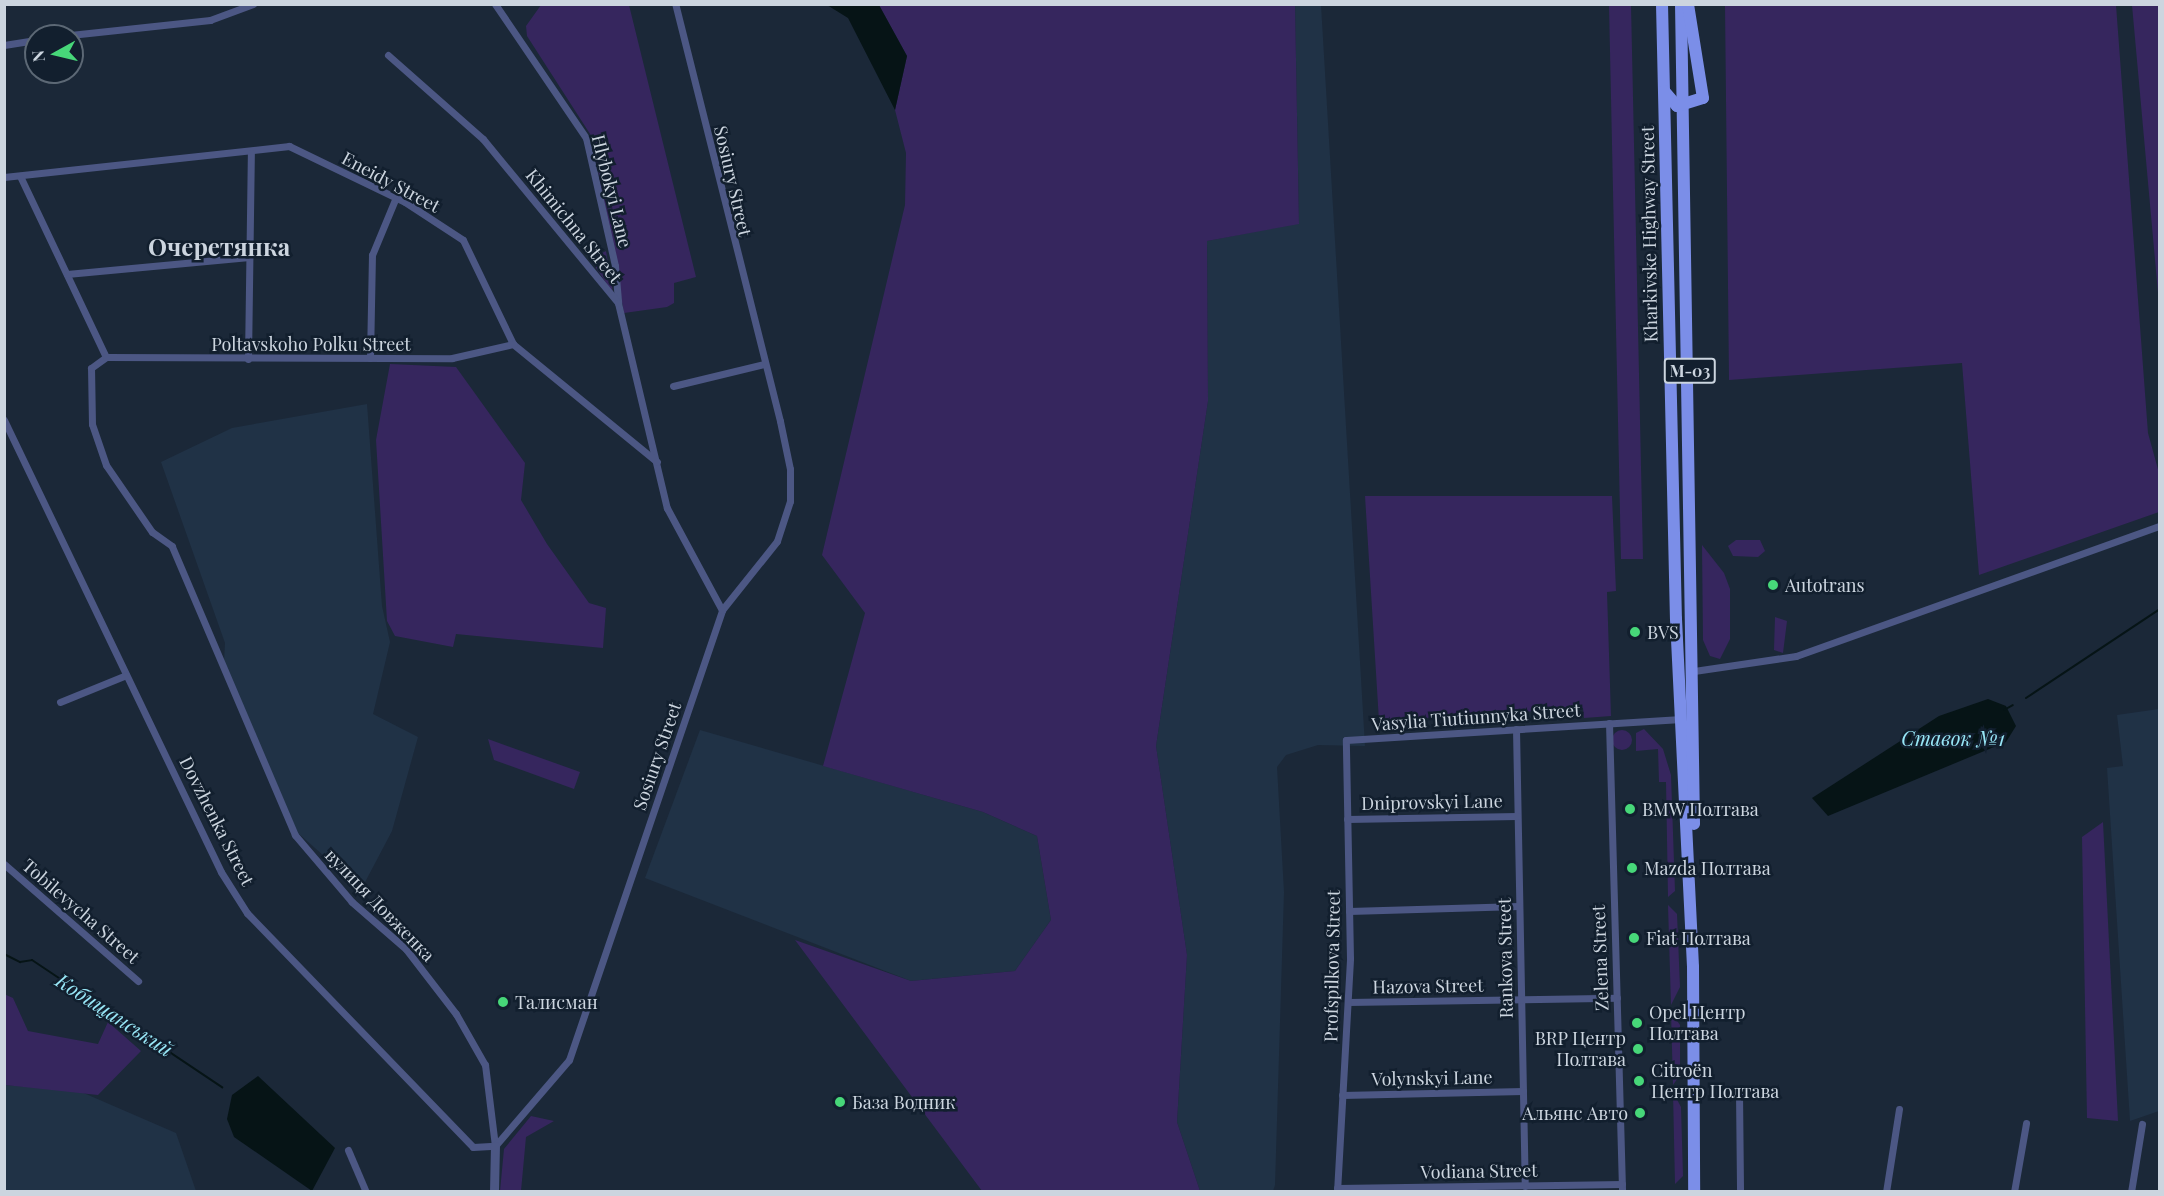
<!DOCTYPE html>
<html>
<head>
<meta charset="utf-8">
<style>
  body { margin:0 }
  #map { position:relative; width:2164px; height:1196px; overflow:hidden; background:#1b2838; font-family:"Playfair Display",serif }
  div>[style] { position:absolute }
  .built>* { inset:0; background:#203246 }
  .green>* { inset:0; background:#36265e }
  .round { border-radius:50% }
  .water>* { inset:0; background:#061416 }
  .stream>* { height:2px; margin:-1px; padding:0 1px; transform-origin:1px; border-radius:1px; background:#061416 }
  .minor>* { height:7px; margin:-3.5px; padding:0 3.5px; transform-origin:3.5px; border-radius:3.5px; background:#4c5784 }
  .tertiary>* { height:9px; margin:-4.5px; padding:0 4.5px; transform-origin:4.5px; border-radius:4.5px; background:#4c5784 }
  .trunk>* { height:12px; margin:-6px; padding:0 6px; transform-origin:6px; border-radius:6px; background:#7b8ee8 }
  .dots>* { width:16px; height:16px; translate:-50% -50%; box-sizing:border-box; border:3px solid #121f2e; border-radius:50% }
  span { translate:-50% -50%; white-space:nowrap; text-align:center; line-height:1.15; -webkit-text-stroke:5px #121f2e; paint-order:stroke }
  .shield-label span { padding:2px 4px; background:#121f2e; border:2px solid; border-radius:4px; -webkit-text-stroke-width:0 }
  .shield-label { font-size:16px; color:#ccd5df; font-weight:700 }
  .street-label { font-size:18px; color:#ccd5df }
  .poi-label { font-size:18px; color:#ccd5df }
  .left { translate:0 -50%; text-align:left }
  .right { translate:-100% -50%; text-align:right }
  .water-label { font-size:20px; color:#98e7f7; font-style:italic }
  .district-label { font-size:24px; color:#ccd5df; font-weight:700 }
  .frame { position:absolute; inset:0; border:6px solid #ccd5df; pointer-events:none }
  .north { position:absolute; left:24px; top:24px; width:60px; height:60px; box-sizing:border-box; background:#121f2e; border:2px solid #5c6875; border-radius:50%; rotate:262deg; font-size:16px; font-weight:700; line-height:24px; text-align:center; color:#ccd5df }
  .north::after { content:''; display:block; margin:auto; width:21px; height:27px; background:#47d779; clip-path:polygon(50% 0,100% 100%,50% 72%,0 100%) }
</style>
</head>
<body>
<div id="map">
  <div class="built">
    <div style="clip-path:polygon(1295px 5px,1321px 5px,1365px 746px,1318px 745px,1286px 755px,1277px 767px,1284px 892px,1275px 1185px,1273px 1191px,1200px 1191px,1177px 1122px,1187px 955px,1156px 746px,1208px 401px,1207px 241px,1299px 223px)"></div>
    <div style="clip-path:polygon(367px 404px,382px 606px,390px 642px,373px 714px,418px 737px,392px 831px,363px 886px,358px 886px,298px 833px,224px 662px,225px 643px,161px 462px,232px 428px)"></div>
    <div style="clip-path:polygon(2159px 709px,2159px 1111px,2130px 1121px,2107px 768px,2123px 766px,2117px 715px)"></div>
    <div style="clip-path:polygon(700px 730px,983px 812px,1037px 836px,1051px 920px,1015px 971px,911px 981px,645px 878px)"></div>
    <div style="clip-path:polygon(4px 1085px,79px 1091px,176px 1133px,196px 1191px,5px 1191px)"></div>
  </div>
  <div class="green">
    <div style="clip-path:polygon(541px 5px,629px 5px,696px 277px,674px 283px,674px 303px,667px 307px,624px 313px,592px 137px,527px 36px,526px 26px)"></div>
    <div style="clip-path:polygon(879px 5px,1295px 5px,1299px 224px,1207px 241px,1208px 401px,1156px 746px,1187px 955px,1177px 1122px,1200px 1191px,982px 1191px,795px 940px,911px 981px,1015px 971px,1051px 920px,1037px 836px,983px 812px,823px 766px,865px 613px,822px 555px,905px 205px,906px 153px,895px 110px,907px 56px)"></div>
    <div style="clip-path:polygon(1609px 5px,1631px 5px,1643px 559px,1621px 559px)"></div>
    <div style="clip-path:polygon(1725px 5px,2116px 5px,2148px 433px,2159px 473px,2159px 512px,1979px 575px,1962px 363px,1729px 380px)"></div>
    <div style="clip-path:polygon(2132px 5px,2159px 5px,2159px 304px)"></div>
    <div style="clip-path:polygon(606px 251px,613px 293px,590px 259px)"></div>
    <div style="clip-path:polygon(390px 364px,456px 367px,525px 463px,521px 500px,547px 544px,589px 603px,606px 608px,603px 648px,456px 634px,453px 647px,395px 636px,387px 621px,376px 440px)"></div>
    <div style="clip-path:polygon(1365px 496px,1612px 496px,1616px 591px,1607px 592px,1611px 716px,1584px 718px,1583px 708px,1379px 721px)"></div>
    <div style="clip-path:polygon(1736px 540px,1760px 540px,1765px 551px,1758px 557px,1733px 556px,1728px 546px)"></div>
    <div style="clip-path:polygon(1702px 545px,1724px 573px,1730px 589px,1730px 639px,1720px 659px,1710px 656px,1703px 640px)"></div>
    <div style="clip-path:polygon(1775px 617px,1787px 621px,1783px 653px,1774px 650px)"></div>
    <div style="clip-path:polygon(1644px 729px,1663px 749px,1671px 775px,1675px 891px,1668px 897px,1666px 782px,1659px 782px,1658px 749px,1636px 751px,1636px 733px)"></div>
    <div class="round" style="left:1612px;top:730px;width:20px;height:20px"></div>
    <div style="clip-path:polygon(488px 739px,580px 772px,574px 789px,494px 760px)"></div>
    <div style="clip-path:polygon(2103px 822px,2118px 1121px,2087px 1118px,2082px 837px)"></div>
    <div style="clip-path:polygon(1668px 905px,1677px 914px,1680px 987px,1671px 1005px)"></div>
    <div style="clip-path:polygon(4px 994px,13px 998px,28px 1031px,98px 1044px,108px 1022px,141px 1051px,98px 1095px,5px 1085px)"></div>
    <div style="clip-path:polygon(1671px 1012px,1680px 1025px,1680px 1075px,1673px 1085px)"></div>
    <div style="clip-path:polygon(1673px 1092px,1681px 1107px,1683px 1176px,1675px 1184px)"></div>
    <div style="clip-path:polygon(531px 1116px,554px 1121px,526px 1137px,521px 1191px,500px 1191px,504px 1149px)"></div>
  </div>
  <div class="water">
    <div style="clip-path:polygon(827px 5px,879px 5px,907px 56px,895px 110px,848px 18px)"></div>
    <div style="clip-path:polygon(1988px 699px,2006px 706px,2016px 726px,2006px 742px,1828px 816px,1812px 798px,1939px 716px)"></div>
    <div style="clip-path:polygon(258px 1076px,335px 1148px,312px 1191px,234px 1137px,227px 1119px,232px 1095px)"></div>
  </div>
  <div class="stream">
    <div style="left:2026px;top:698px;width:161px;rotate:-33.6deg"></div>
    <div style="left:2004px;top:710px;width:10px;rotate:-29deg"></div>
    <div style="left:4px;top:954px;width:18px;rotate:27deg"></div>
    <div style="left:20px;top:962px;width:12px;rotate:-9deg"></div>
    <div style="left:32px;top:960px;width:229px;rotate:33.8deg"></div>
  </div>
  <div class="minor">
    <div style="left:495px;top:4px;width:162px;rotate:55.8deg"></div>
    <div style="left:586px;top:138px;width:131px;rotate:77.2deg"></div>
    <div style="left:615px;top:266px;width:37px;rotate:85deg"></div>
    <div style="left:61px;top:36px;width:150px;rotate:-6.1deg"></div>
    <div style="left:210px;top:20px;width:46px;rotate:-20.4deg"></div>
    <div style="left:4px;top:45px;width:32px;rotate:-9deg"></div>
    <div style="left:388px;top:55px;width:127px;rotate:41.5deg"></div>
    <div style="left:483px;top:139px;width:212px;rotate:50.5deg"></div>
    <div style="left:618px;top:303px;width:211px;rotate:76.6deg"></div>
    <div style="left:667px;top:508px;width:116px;rotate:61.7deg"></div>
    <div style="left:20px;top:176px;width:200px;rotate:64.6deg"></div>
    <div style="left:4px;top:177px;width:287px;rotate:-6.2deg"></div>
    <div style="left:289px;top:146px;width:129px;rotate:25.8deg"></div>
    <div style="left:405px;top:202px;width:69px;rotate:33.2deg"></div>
    <div style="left:463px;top:240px;width:115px;rotate:64.3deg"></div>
    <div style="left:513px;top:344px;width:186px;rotate:39.3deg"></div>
    <div style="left:67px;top:274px;width:183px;rotate:-5.3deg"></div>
    <div style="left:370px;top:358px;width:103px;rotate:-88.9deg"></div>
    <div style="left:372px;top:255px;width:63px;rotate:-67.5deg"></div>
    <div style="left:248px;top:359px;width:206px;rotate:-89.2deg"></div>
    <div style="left:673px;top:386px;width:94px;rotate:-13.6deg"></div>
    <div style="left:4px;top:420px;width:501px;rotate:64.35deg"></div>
    <div style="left:221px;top:872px;width:49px;rotate:57.6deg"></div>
    <div style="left:247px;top:913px;width:325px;rotate:46deg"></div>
    <div style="left:473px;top:1147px;width:22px;rotate:-3deg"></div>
    <div style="left:1694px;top:671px;width:103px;rotate:-8.4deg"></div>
    <div style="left:1796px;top:656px;width:387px;rotate:-19.7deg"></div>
    <div style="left:60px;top:702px;width:71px;rotate:-22.2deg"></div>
    <div style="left:1609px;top:723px;width:469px;rotate:88.4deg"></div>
    <div style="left:1516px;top:729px;width:457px;rotate:88.9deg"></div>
    <div style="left:1347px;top:819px;width:170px;rotate:-1deg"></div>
    <div style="left:4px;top:864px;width:178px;rotate:41.1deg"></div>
    <div style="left:1349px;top:911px;width:170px;rotate:-1.7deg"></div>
    <div style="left:1348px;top:1002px;width:269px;rotate:-0.9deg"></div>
    <div style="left:1739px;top:1092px;width:100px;rotate:89.4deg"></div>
    <div style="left:1342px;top:1095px;width:181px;rotate:-1.3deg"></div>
    <div style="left:495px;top:1146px;width:82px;rotate:-97deg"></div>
    <div style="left:485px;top:1065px;width:59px;rotate:-119.6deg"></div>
    <div style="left:456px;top:1014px;width:82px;rotate:-127.6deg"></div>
    <div style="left:406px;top:949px;width:72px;rotate:-139deg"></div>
    <div style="left:352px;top:902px;width:88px;rotate:-130.4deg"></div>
    <div style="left:295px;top:835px;width:314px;rotate:-113.1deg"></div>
    <div style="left:172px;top:546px;width:24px;rotate:-145deg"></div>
    <div style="left:152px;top:532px;width:81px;rotate:-124.5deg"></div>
    <div style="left:106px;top:465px;width:43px;rotate:-108.9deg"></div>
    <div style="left:92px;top:424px;width:56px;rotate:-91deg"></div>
    <div style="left:91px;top:368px;width:19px;rotate:-36deg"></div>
    <div style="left:106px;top:357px;width:346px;rotate:0.2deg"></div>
    <div style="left:452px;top:358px;width:63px;rotate:-12.9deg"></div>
    <div style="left:495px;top:1146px;width:113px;rotate:-49.3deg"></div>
    <div style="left:569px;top:1060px;width:475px;rotate:-71.2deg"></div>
    <div style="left:722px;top:610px;width:88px;rotate:-51.4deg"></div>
    <div style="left:777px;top:541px;width:42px;rotate:-72deg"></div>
    <div style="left:790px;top:501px;width:32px;rotate:-90deg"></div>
    <div style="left:790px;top:469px;width:49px;rotate:-101.8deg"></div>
    <div style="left:780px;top:421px;width:430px;rotate:-104.1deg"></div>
    <div style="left:348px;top:1150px;width:46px;rotate:66.8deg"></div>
    <div style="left:1337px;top:1188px;width:285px;rotate:-0.8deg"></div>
    <div style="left:1337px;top:1192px;width:234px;rotate:-86.8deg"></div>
    <div style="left:1350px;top:958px;width:218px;rotate:-91.1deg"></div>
    <div style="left:1346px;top:740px;width:336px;rotate:-3.6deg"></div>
    <div style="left:1886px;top:1192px;width:84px;rotate:-81.1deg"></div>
    <div style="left:2014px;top:1192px;width:70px;rotate:-80.1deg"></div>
    <div style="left:2131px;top:1192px;width:69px;rotate:-80.8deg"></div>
  </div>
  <div class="tertiary">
    <div style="left:494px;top:1192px;width:46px;rotate:-88.8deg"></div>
  </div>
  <div class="trunk">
    <div style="left:1662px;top:4px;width:615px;rotate:88.7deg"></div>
    <div style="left:1676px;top:619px;width:348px;rotate:87.2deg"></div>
    <div style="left:1693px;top:967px;width:225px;rotate:89.7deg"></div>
    <div style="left:1681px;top:4px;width:820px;rotate:89.09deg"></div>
    <div style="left:1664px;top:91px;width:20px;rotate:49deg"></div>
    <div style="left:1677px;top:106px;width:27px;rotate:-17deg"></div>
    <div style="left:1703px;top:98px;width:95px;rotate:-99.1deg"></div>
  </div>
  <div class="dots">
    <div style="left:1773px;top:585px;background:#47d779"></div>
    <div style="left:1635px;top:632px;background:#47d779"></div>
    <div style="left:1630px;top:809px;background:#47d779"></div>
    <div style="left:1632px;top:868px;background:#47d779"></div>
    <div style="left:1634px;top:938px;background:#47d779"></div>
    <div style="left:503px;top:1002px;background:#47d779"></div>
    <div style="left:1637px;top:1023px;background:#47d779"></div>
    <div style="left:1638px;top:1049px;background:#47d779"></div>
    <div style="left:1639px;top:1081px;background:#47d779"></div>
    <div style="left:840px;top:1102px;background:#47d779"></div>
    <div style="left:1640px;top:1113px;background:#47d779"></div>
  </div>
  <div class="shield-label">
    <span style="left:1690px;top:371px">М-03</span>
  </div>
  <div class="street-label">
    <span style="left:733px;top:181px;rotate:77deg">Sosiury Street</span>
    <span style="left:391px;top:182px;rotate:28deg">Eneidy Street</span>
    <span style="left:612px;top:191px;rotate:76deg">Hlybokyi Lane</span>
    <span style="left:574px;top:226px;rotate:51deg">Khimichna Street</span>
    <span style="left:1649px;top:234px;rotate:-91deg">Kharkivske Highway Street</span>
    <span style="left:311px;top:344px">Poltavskoho Polku Street</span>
    <span style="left:1476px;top:717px;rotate:-4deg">Vasylia Tiutiunnyka Street</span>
    <span style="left:657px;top:756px;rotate:-71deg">Sosiury Street</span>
    <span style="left:1432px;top:802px;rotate:-1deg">Dniprovskyi Lane</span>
    <span style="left:217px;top:821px;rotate:63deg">Dovzhenka Street</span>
    <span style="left:380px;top:905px;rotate:46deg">вулиця Довженка</span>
    <span style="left:81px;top:911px;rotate:41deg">Tobilevycha Street</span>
    <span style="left:1505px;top:958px;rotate:-91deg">Rankova Street</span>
    <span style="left:1600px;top:958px;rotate:-92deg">Zelena Street</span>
    <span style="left:1332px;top:966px;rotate:-89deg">Profspilkova Street</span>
    <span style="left:1428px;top:986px;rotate:-1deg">Hazova Street</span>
    <span style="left:1432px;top:1078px;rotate:-1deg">Volynskyi Lane</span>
    <span style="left:1479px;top:1171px;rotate:-1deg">Vodiana Street</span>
  </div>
  <div class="poi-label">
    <span class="left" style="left:1785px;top:585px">Autotrans</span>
    <span class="left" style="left:1647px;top:632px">BVS</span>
    <span class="left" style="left:1642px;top:809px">BMW Полтава</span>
    <span class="left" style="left:1644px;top:868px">Mazda Полтава</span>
    <span class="left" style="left:1646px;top:938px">Fiat Полтава</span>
    <span class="left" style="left:515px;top:1002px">Талисман</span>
    <span class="left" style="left:1649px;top:1023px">Opel Центр<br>Полтава</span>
    <span class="right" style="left:1626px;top:1049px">BRP Центр<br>Полтава</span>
    <span class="left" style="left:1651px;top:1081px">Citroën<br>Центр Полтава</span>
    <span class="left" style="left:852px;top:1102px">База Водник</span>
    <span class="right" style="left:1628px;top:1113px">Альянс Авто</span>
  </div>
  <div class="water-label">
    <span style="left:1953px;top:737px">Ставок №1</span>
    <span style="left:115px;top:1014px;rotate:33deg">Кобищанський</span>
  </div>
  <div class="district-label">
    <span style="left:219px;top:247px">Очеретянка</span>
  </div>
  <div class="frame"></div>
  <div class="north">N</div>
</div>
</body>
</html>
